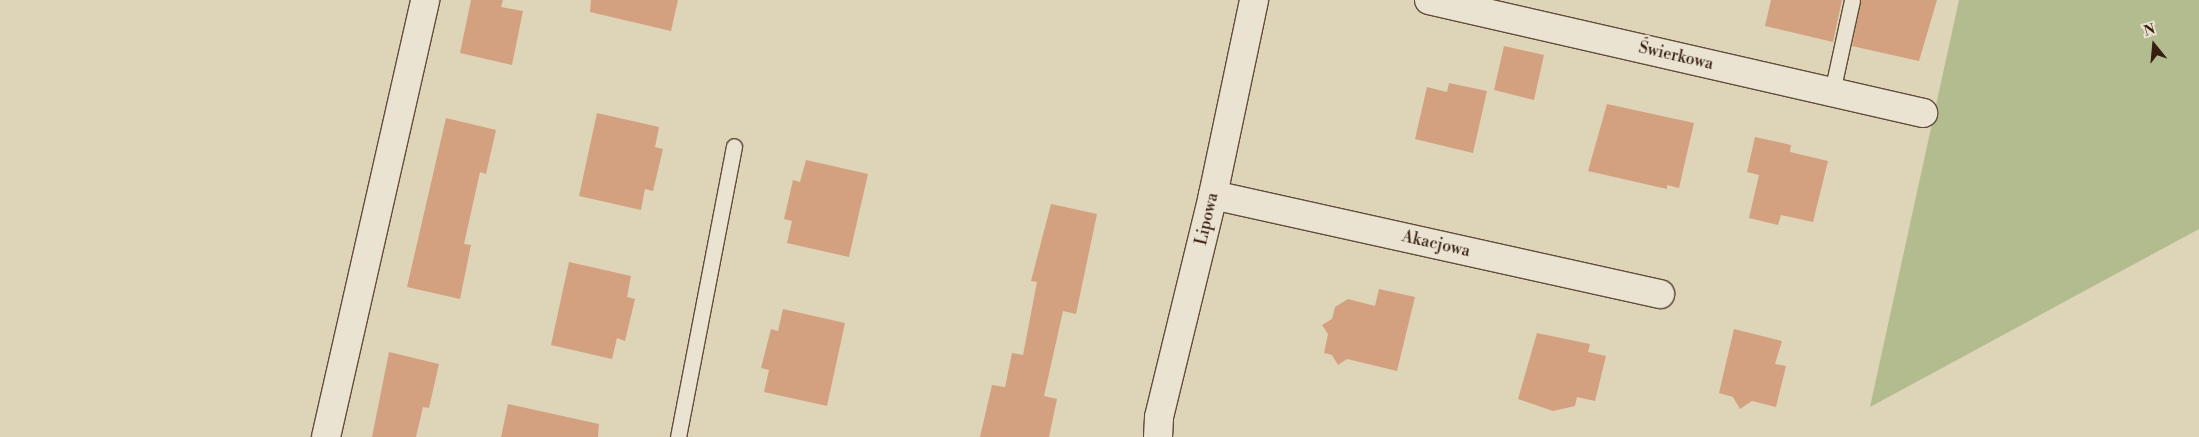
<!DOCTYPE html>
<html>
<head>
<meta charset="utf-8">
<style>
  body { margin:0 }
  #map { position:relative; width:2199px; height:437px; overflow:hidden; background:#ded4b8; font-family:"Libre Bodoni",serif }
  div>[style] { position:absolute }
  .green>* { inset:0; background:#b2bc8e }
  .building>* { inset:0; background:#d4a180 }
  .roads { filter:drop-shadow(1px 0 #624c3a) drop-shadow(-1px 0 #624c3a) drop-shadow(0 1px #624c3a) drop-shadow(0 -1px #624c3a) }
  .service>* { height:15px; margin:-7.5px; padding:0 7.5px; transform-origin:7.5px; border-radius:7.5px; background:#eae3d1 }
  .minor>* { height:28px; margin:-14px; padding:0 14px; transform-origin:14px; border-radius:14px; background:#eae3d1 }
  span { translate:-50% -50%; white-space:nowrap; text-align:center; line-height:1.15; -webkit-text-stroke:4.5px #eae3d1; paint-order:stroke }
  .street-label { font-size:16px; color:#381e10 }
  .north { position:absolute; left:2129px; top:20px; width:50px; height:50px; -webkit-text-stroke:4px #eae3d1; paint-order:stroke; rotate:343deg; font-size:14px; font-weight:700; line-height:20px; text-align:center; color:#381e10 }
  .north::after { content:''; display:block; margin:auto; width:18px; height:22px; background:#381e10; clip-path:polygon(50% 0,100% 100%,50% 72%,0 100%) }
</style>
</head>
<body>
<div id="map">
  <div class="green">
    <div style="clip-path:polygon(1959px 0,2199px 0,2199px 229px,1870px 407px)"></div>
  </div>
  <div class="building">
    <div style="clip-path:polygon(471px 0,503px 0,501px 7px,523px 11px,512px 65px,460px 53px)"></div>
    <div style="clip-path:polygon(591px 0,678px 0,671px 31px,590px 12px)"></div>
    <div style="clip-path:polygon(1771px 0,1842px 0,1833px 42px,1765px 26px)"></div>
    <div style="clip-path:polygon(1861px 0,1937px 0,1919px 61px,1852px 46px)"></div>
    <div style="clip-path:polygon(1504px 46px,1544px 55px,1534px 100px,1494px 90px)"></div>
    <div style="clip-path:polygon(1449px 83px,1487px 91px,1473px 153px,1415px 139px,1427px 87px,1447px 92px)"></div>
    <div style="clip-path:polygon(1607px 104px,1694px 123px,1679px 188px,1667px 185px,1667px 189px,1588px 171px)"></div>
    <div style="clip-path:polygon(597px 113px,659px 127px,655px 147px,663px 149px,653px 191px,645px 189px,641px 210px,579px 196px)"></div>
    <div style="clip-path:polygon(446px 118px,496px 130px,486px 174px,480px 172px,464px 244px,471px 245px,460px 299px,407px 287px)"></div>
    <div style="clip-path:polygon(1755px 137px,1791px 145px,1790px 152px,1828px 161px,1813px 222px,1781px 215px,1778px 225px,1749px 218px,1759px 175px,1747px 172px)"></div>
    <div style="clip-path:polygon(806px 160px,868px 174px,849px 257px,787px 243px,792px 221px,784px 219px,793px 180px,800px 182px)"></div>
    <div style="clip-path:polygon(1051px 204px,1097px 214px,1076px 314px,1063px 311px,1044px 396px,1057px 399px,1049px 437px,980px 437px,992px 385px,1005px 387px,1012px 353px,1023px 355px,1037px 282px,1031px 281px)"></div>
    <div style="clip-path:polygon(569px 262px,631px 276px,627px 297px,635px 299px,625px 341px,617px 338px,612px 359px,551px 345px)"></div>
    <div style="clip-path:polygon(1379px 289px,1415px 297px,1397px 371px,1347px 359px,1338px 365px,1332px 355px,1324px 353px,1328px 334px,1322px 325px,1332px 319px,1335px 307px,1348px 299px,1375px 306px)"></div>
    <div style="clip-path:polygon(783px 309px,845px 323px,827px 406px,764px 392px,769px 370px,761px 368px,771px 329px,778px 331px)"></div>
    <div style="clip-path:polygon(1734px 329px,1782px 341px,1775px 364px,1786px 366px,1776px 407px,1752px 401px,1740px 409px,1733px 397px,1719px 393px)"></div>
    <div style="clip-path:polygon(1537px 333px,1590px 344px,1588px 352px,1606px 356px,1595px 401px,1577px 397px,1575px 406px,1553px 411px,1518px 399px)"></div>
    <div style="clip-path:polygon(389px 352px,439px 364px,429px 408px,423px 407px,416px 437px,372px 437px)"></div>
    <div style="clip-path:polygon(508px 404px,599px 424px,598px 437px,501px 437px)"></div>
  </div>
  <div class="roads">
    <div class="service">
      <div style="left:1832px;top:92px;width:94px;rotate:-77.7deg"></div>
      <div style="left:678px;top:437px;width:296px;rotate:-79.1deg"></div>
    </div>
    <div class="minor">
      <div style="left:1429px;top:0;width:507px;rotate:12.88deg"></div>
      <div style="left:1213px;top:195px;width:458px;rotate:12.5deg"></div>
      <div style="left:326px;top:437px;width:448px;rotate:-77.2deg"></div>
      <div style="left:1158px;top:437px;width:20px;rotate:-87deg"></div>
      <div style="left:1159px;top:417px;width:228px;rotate:-76.3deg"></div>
      <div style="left:1213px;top:195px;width:199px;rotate:-78.1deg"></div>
    </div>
  </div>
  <div class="street-label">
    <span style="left:1676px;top:56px;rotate:13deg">Świerkowa</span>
    <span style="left:1207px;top:219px;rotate:-77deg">Lipowa</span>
    <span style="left:1436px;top:244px;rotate:13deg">Akacjowa</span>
  </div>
  <div class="north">N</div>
</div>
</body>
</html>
